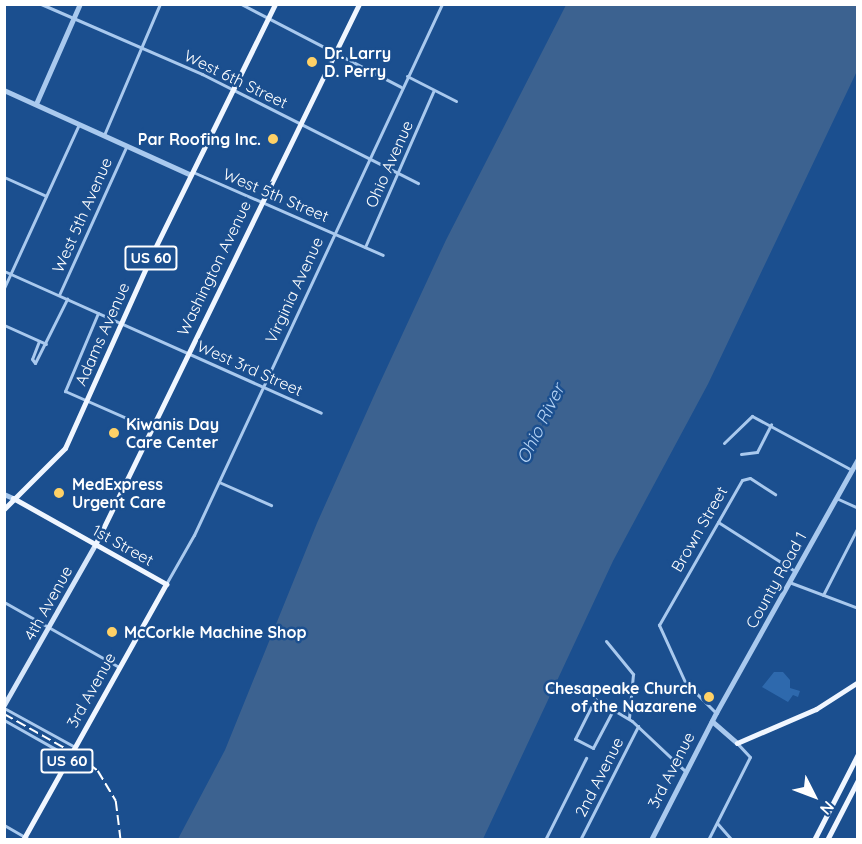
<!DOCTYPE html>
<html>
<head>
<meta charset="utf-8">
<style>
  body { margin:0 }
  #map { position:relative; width:862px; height:844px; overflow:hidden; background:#1b4f8f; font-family:Quicksand,sans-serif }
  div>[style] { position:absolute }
  .green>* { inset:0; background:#2e69ad }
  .water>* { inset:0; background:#3c6290 }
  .minor>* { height:3px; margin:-1.5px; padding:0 1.5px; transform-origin:1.5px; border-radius:1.5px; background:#a9c9ee }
  .tertiary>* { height:4.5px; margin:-2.25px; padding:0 2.25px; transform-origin:2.25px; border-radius:2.25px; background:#a9c9ee }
  .secondary>* { height:4.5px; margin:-2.25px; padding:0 2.25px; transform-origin:2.25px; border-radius:2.25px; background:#d6e6fa }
  .primary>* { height:5px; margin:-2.5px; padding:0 2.5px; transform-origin:2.5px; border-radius:2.5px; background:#f0f6ff }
  .rail>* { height:1.5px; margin-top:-0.75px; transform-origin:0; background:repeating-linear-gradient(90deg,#fff 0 10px,transparent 0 14.5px) }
  .dots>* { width:16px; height:16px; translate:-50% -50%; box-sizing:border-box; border:3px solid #1b4f8f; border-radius:50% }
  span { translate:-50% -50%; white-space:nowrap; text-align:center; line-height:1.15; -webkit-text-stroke:5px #1b4f8f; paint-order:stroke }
  .shield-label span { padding:2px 4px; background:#1b4f8f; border:2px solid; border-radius:4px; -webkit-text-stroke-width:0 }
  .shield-label { font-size:15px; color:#fff; font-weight:700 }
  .poi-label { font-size:16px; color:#fff; font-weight:700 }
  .left { translate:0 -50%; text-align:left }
  .right { translate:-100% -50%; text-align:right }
  .street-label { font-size:16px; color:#fff }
  .water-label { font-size:18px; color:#b5d3f5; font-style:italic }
  .frame { position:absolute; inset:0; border:6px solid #fff; pointer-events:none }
  .north { position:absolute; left:784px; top:766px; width:60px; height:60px; -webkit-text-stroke:4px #1b4f8f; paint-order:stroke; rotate:132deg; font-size:16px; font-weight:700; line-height:24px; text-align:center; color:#fff }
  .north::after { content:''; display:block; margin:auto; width:21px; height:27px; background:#fff; clip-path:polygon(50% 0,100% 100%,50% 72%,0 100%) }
</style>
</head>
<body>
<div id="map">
  <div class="green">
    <div style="clip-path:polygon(774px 672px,783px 672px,790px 680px,790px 688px,800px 691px,798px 697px,793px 695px,788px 702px,762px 687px)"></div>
  </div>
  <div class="water">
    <div style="clip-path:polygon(566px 5px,857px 5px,857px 71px,708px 384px,613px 561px,483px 839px,178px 839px,225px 750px,317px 523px,377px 389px,446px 240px)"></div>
  </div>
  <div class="minor">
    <div style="left:41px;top:4px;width:176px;rotate:23.5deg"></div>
    <div style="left:202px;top:74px;width:242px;rotate:26.8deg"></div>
    <div style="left:241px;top:4px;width:180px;rotate:27.4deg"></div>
    <div style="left:407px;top:76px;width:55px;rotate:27deg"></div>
    <div style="left:104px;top:135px;width:142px;rotate:-66.9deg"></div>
    <div style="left:193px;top:172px;width:207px;rotate:23.6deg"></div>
    <div style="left:4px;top:177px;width:46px;rotate:24.3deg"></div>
    <div style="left:365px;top:247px;width:171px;rotate:-66.3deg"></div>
    <div style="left:4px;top:271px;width:347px;rotate:24.1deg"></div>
    <div style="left:4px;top:288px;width:180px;rotate:-65.4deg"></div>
    <div style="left:59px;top:295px;width:162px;rotate:-65.6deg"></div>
    <div style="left:98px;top:313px;width:85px;rotate:112.9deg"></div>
    <div style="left:65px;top:391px;width:94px;rotate:23.8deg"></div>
    <div style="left:4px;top:325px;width:46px;rotate:24.3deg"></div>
    <div style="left:39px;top:341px;width:19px;rotate:111deg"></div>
    <div style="left:32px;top:359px;width:5px;rotate:53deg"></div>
    <div style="left:35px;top:363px;width:72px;rotate:-63.4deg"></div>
    <div style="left:724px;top:443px;width:39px;rotate:-44deg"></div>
    <div style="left:752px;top:416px;width:114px;rotate:28.4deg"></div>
    <div style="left:741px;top:454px;width:16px;rotate:-7deg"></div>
    <div style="left:757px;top:452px;width:31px;rotate:-63deg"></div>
    <div style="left:219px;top:482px;width:57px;rotate:23.9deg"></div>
    <div style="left:836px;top:498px;width:24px;rotate:24deg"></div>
    <div style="left:718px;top:522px;width:91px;rotate:32.5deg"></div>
    <div style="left:789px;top:582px;width:74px;rotate:20.6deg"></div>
    <div style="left:166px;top:584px;width:56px;rotate:-60.3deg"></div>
    <div style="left:194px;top:535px;width:586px;rotate:-64.97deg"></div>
    <div style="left:823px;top:595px;width:76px;rotate:-62.8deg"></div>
    <div style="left:4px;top:602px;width:132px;rotate:29.5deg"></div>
    <div style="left:606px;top:641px;width:43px;rotate:50.7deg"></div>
    <div style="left:633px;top:674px;width:44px;rotate:95.2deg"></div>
    <div style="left:4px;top:708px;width:81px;rotate:28.8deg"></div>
    <div style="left:613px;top:710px;width:43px;rotate:117.8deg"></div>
    <div style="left:593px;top:748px;width:20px;rotate:-153deg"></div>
    <div style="left:575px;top:739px;width:45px;rotate:-63.4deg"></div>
    <div style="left:595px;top:699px;width:43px;rotate:30.7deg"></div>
    <div style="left:632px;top:721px;width:73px;rotate:43.3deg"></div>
    <div style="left:716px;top:713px;width:44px;rotate:-135deg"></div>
    <div style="left:685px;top:682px;width:63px;rotate:-114.5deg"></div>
    <div style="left:659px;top:625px;width:167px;rotate:-60.2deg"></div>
    <div style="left:742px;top:480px;width:8px;rotate:-14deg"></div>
    <div style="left:750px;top:478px;width:30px;rotate:33deg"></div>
    <div style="left:4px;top:720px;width:73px;rotate:29.4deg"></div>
    <div style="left:717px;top:823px;width:23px;rotate:49deg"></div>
    <div style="left:4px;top:825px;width:30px;rotate:30deg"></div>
    <div style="left:545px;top:840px;width:92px;rotate:-63.4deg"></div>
    <div style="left:580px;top:840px;width:128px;rotate:-63deg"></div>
    <div style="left:708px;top:840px;width:93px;rotate:-63.2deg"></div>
    <div style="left:750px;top:757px;width:19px;rotate:-133deg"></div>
  </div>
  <div class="tertiary">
    <div style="left:4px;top:90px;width:205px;rotate:24.4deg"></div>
    <div style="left:36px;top:104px;width:109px;rotate:-66.3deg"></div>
    <div style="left:4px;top:494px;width:10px;rotate:24deg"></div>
    <div style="left:712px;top:721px;width:33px;rotate:41deg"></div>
    <div style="left:651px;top:840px;width:143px;rotate:-62.9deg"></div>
    <div style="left:716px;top:713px;width:291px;rotate:-60.8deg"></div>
  </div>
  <div class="secondary">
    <div style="left:4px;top:705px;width:184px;rotate:-60.4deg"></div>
  </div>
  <div class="primary">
    <div style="left:13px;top:498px;width:176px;rotate:29.3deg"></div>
    <div style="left:166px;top:584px;width:293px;rotate:119.2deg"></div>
    <div style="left:4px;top:509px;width:86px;rotate:-45deg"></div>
    <div style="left:65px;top:448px;width:219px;rotate:-65.8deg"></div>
    <div style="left:155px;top:248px;width:272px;rotate:-63.8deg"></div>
    <div style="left:95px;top:545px;width:602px;rotate:-63.99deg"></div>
    <div style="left:737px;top:743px;width:86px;rotate:-23.3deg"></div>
    <div style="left:816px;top:709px;width:50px;rotate:-32.7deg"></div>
    <div style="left:814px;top:840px;width:97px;rotate:-62.9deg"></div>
    <div style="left:827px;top:840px;width:68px;rotate:-62.7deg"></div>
  </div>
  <div class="rail">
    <div style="left:4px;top:714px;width:84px;rotate:29.3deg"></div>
    <div style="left:77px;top:755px;width:26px;rotate:37deg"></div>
    <div style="left:98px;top:771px;width:35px;rotate:59deg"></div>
    <div style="left:116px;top:801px;width:39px;rotate:83deg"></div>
  </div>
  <div class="dots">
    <div style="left:312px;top:62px;background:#ffd166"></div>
    <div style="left:273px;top:139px;background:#ffd166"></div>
    <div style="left:114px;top:433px;background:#ffd166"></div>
    <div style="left:59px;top:493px;background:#ffd166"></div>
    <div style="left:112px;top:632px;background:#ffd166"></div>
    <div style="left:709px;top:697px;background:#ffd166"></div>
  </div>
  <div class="shield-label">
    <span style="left:151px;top:258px">US 60</span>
    <span style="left:67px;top:761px">US 60</span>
  </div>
  <div class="poi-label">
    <span class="left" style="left:324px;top:62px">Dr. Larry<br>D. Perry</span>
    <span class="right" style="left:261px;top:139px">Par Roofing Inc.</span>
    <span class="left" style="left:126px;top:433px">Kiwanis Day<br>Care Center</span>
    <span class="left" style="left:72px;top:493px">MedExpress<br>Urgent Care</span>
    <span class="left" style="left:124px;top:632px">McCorkle Machine Shop</span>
    <span class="right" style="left:697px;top:697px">Chesapeake Church<br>of the Nazarene</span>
  </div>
  <div class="street-label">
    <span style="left:236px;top:79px;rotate:26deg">West 6th Street</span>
    <span style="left:389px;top:164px;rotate:-66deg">Ohio Avenue</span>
    <span style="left:276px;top:195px;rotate:23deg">West 5th Street</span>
    <span style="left:82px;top:215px;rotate:-66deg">West 5th Avenue</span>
    <span style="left:214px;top:268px;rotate:-64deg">Washington Avenue</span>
    <span style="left:294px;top:290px;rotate:-65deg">Virginia Avenue</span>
    <span style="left:102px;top:334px;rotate:-66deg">Adams Avenue</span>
    <span style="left:250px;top:368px;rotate:24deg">West 3rd Street</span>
    <span style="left:699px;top:529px;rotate:-60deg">Brown Street</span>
    <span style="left:123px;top:545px;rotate:29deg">1st Street</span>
    <span style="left:776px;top:580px;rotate:-61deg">County Road 1</span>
    <span style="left:48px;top:603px;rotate:-61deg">4th Avenue</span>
    <span style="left:91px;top:690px;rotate:-61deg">3rd Avenue</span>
    <span style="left:671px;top:770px;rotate:-63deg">3rd Avenue</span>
    <span style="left:599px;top:777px;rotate:-63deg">2nd Avenue</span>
  </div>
  <div class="water-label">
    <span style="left:541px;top:424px;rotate:-64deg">Ohio River</span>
  </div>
  <div class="frame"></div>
  <div class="north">N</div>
</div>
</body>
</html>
